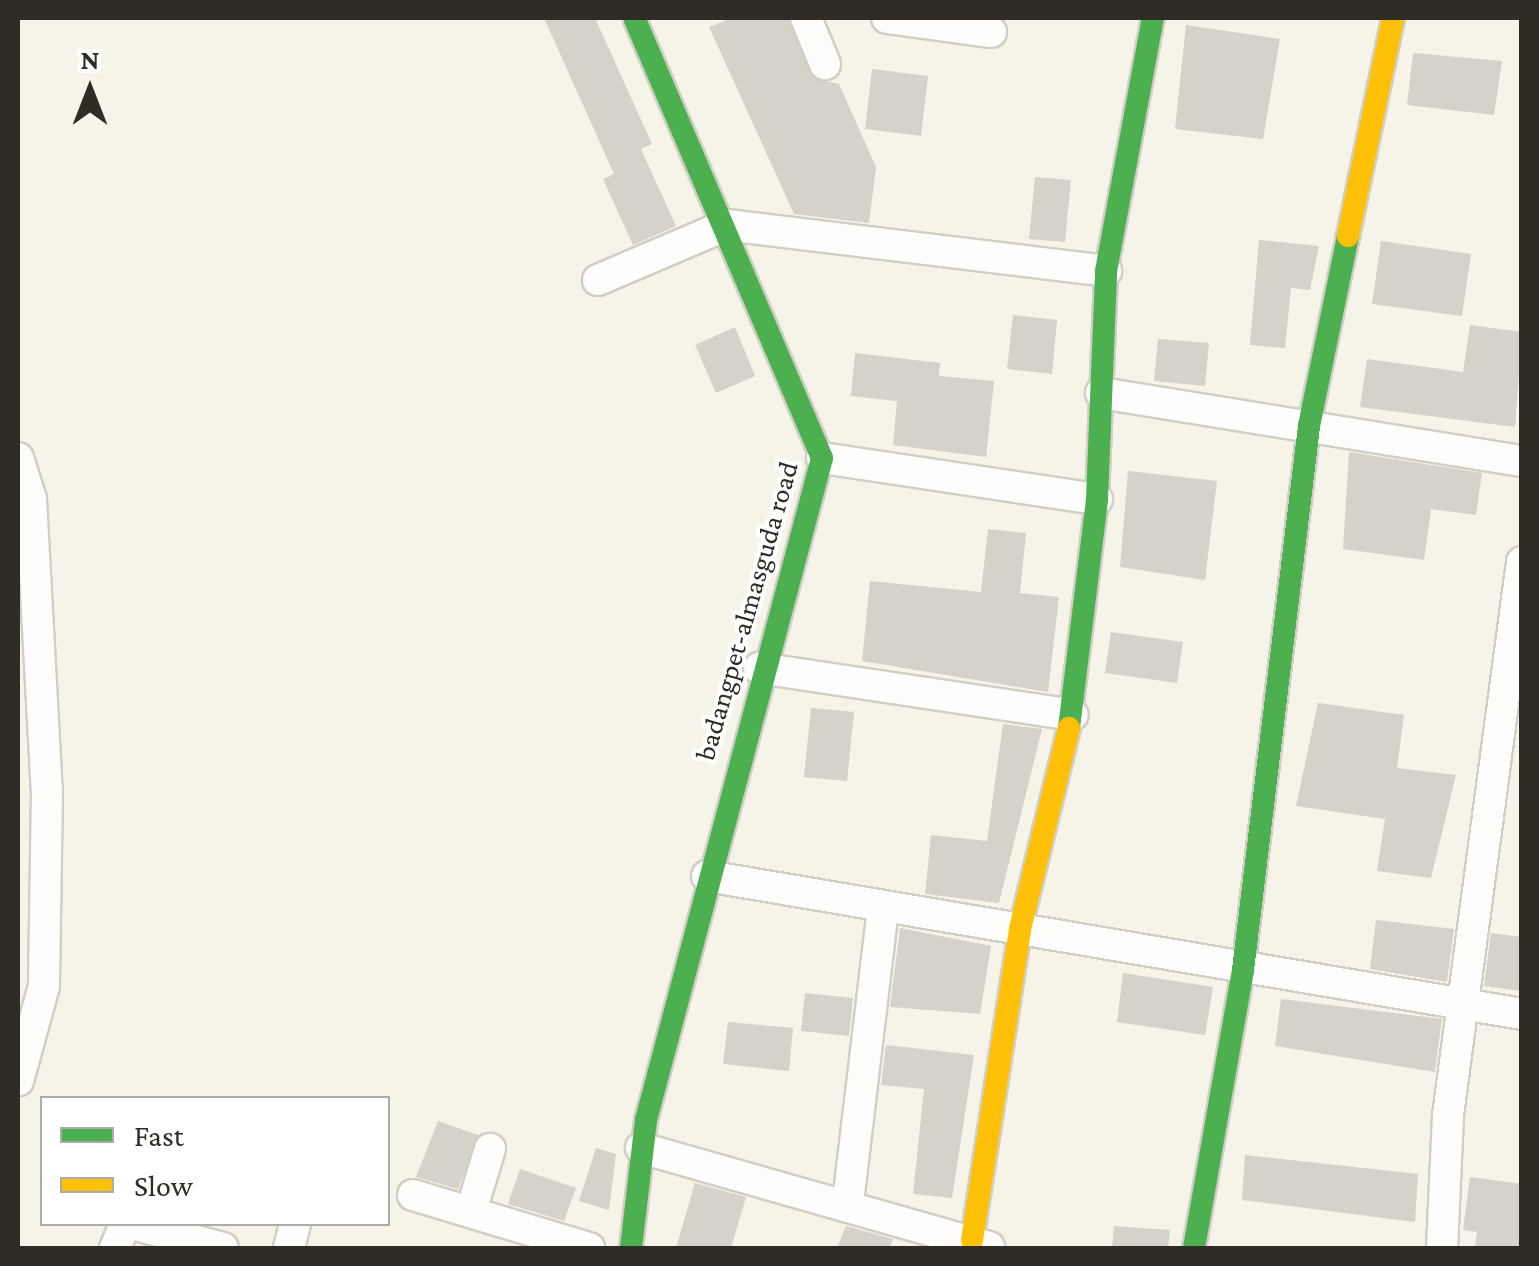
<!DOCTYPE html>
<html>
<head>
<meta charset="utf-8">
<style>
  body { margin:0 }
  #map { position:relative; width:1539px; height:1266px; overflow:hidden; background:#f6f4e8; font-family:"Crimson Pro",serif }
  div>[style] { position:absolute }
  .building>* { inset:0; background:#d4d2c9 }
  .roads { filter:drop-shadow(2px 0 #d1cfc5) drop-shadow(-2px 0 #d1cfc5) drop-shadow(0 2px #d1cfc5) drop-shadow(0 -2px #d1cfc5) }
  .street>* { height:30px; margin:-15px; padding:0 15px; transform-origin:15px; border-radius:15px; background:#fefdfc }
  .fast>* { height:22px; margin:-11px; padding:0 11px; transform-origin:11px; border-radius:11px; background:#4caf50 }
  .slow>* { height:22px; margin:-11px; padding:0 11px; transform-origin:11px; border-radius:11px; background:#ffc107 }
  span { translate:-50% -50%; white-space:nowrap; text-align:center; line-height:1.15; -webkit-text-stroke:8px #fff; paint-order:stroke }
  .street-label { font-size:28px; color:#2e2c24 }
  .frame { position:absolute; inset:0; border:20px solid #2e2c24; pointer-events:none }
  .legend { position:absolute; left:40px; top:1096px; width:350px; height:130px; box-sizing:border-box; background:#fff; border:2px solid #ababa7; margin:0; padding:12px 18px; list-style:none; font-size:30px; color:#2e2c24 }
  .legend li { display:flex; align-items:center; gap:20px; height:50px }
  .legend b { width:50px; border:2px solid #ababa7 }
  .north { position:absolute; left:40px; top:40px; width:100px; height:100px; -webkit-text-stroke:8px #fff; paint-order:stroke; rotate:0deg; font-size:28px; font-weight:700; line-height:40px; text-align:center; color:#2e2c24 }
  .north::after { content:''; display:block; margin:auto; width:35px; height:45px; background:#2e2c24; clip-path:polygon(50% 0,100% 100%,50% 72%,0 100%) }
</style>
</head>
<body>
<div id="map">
  <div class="building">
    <div style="clip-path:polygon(544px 18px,595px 18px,652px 144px,641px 149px,676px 226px,633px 245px,603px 179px,614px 174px)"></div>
    <div style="clip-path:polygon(732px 18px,788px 18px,813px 78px,839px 84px,876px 167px,869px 223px,794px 214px,709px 27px)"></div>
    <div style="clip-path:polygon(1186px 25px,1280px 39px,1263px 139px,1175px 129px)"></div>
    <div style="clip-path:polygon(1413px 53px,1502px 61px,1494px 115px,1407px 105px)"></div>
    <div style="clip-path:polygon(872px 69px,928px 76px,921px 136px,865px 129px)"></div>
    <div style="clip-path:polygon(1035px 177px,1071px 180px,1065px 242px,1029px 239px)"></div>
    <div style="clip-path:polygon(1259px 240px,1319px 246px,1310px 290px,1291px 288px,1285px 348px,1250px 345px)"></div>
    <div style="clip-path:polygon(1381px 241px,1471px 254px,1462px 316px,1372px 304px)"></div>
    <div style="clip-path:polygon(1013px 315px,1057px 320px,1052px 374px,1007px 369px)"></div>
    <div style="clip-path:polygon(1470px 325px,1522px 332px,1515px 427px,1360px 407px,1367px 359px,1463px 372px)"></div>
    <div style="clip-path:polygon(735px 327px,755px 376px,716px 393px,695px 345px)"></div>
    <div style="clip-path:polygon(1158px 339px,1209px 343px,1205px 386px,1154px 381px)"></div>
    <div style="clip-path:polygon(855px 353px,940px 363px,939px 376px,994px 381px,986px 457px,893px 445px,897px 401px,851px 396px)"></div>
    <div style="clip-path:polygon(1349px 452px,1482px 473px,1476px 515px,1431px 509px,1424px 560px,1343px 549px)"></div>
    <div style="clip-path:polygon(1128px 471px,1217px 481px,1205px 580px,1120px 567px)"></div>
    <div style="clip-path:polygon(988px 529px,1026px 533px,1020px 593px,1059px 597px,1048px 692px,862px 661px,870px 581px,981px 592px)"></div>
    <div style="clip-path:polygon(1111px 632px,1183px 642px,1177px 683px,1105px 673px)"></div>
    <div style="clip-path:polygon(1318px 703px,1404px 715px,1397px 768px,1456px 775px,1431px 878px,1377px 871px,1385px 819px,1296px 806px)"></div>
    <div style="clip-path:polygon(811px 708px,854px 712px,847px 781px,804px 777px)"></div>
    <div style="clip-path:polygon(1003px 724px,1042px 729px,999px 903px,925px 894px,931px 835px,987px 841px)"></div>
    <div style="clip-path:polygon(1376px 920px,1454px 929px,1447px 982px,1370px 969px)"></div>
    <div style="clip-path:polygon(900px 928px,991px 946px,980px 1014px,890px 1007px)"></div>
    <div style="clip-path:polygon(1491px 933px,1522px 937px,1522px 991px,1484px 986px)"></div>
    <div style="clip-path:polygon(1123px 973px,1213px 987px,1205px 1035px,1117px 1022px)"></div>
    <div style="clip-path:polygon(805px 993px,853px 998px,849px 1036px,801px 1031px)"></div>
    <div style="clip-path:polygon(1281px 999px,1442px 1019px,1435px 1072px,1275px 1046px)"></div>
    <div style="clip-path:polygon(728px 1022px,793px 1028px,789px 1071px,723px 1064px)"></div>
    <div style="clip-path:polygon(886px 1045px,974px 1055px,952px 1198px,913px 1194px,924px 1089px,881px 1085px)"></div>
    <div style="clip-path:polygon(438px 1121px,478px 1135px,458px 1189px,416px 1177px)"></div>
    <div style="clip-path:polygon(596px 1148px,616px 1154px,609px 1210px,579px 1201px)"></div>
    <div style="clip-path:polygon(1245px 1155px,1418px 1174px,1415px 1222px,1242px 1200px)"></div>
    <div style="clip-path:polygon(520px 1169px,576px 1188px,564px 1221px,508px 1204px)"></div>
    <div style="clip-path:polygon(1470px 1177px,1522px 1184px,1522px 1248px,1475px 1248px,1477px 1232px,1463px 1230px)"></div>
    <div style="clip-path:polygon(695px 1183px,746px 1197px,731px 1248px,676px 1248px)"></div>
    <div style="clip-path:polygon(846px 1226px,893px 1239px,890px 1248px,837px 1248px)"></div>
    <div style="clip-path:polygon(1114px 1226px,1170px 1230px,1168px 1248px,1112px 1248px)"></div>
  </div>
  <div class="roads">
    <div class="street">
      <div style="left:806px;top:18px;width:50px;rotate:67.6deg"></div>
      <div style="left:887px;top:18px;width:105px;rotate:7.7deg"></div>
      <div style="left:598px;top:280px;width:140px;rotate:-23.1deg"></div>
      <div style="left:727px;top:225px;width:382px;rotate:6.9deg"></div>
      <div style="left:1101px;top:393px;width:426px;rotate:9.2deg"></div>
      <div style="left:18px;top:458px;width:43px;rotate:72.4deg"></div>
      <div style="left:31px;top:499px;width:292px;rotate:86.9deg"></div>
      <div style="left:47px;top:791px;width:195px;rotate:90.9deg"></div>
      <div style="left:44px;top:986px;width:98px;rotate:105.3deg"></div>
      <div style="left:822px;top:458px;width:278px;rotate:8.5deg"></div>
      <div style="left:759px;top:668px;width:317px;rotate:8.5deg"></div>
      <div style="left:707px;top:876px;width:827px;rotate:9.61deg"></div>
      <div style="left:641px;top:1148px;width:362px;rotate:15.9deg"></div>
      <div style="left:413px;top:1195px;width:184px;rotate:16.8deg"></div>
      <div style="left:848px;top:1202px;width:296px;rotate:-83.2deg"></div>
      <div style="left:471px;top:1211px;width:65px;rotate:-73deg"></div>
      <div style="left:132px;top:1224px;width:94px;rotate:14.8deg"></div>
      <div style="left:115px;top:1248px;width:26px;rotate:-67deg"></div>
      <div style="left:289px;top:1248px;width:25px;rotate:-76deg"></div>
      <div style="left:1442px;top:1248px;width:133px;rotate:-87.4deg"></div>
      <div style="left:1448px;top:1115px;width:558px;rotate:-82.38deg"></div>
    </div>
    <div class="fast">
      <div style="left:1069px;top:728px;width:231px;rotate:-83deg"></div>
      <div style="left:1097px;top:499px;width:228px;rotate:-87.7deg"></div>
      <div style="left:1106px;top:271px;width:257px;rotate:-79.5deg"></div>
      <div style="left:631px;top:1248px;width:129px;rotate:-83.3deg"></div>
      <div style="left:646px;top:1120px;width:685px;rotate:-75.11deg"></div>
      <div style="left:822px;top:458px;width:478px;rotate:-113.1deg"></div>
      <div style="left:1194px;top:1248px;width:282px;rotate:-80deg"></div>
      <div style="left:1243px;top:970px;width:548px;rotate:-83.08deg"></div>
      <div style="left:1309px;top:426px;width:194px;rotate:-78.4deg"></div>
    </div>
    <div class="slow">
      <div style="left:1348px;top:236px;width:223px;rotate:-78.3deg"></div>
      <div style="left:972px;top:1240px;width:315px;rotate:-81.2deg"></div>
      <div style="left:1020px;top:929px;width:207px;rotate:-76.3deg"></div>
    </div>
  </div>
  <div class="street-label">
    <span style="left:747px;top:611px;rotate:-74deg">badangpet-almasguda road</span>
  </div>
  <div class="frame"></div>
  <ul class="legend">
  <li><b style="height:12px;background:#4caf50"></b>Fast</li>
  <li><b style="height:12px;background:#ffc107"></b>Slow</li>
  </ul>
  <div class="north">N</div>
</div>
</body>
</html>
